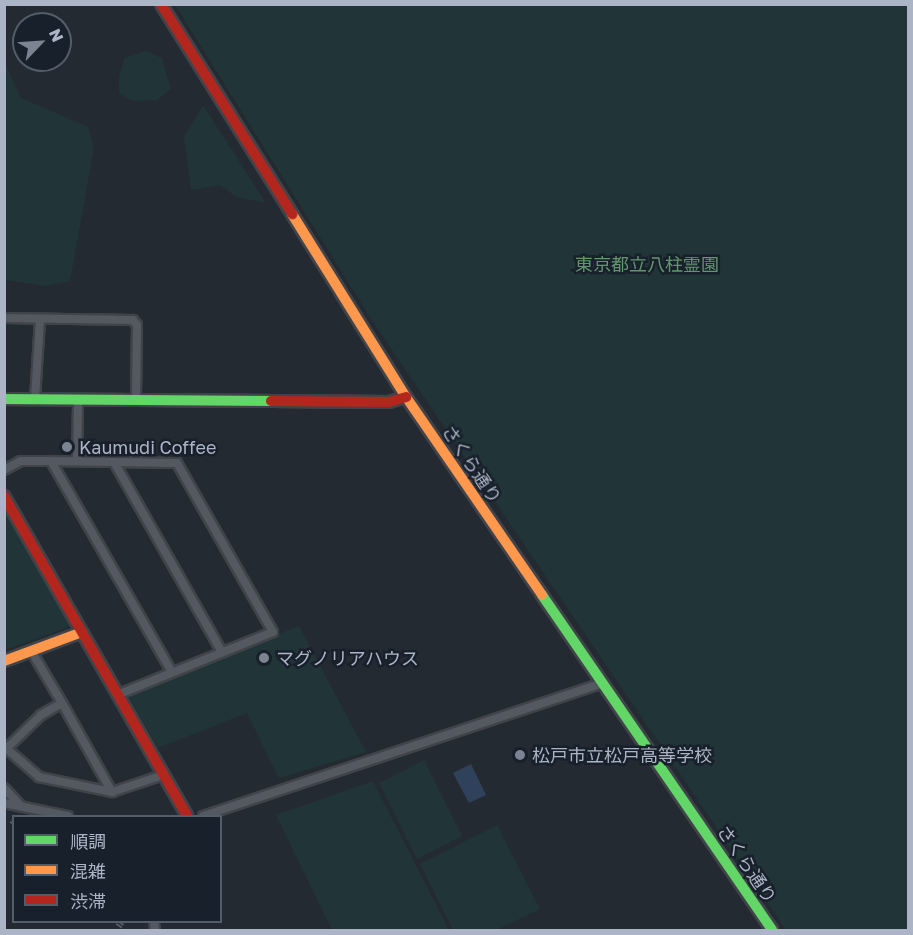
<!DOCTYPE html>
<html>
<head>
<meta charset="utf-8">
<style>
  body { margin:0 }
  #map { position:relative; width:913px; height:935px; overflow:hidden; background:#242a31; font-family:"Golos Text","Noto Sans JP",sans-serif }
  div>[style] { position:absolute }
  .green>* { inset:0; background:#213437 }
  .water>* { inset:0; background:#30425b }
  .roads { filter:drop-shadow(2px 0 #40444a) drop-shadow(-2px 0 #40444a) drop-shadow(0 2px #40444a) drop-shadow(0 -2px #40444a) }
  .street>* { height:8px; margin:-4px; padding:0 4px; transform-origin:4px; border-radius:4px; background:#545860 }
  .fast>* { height:10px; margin:-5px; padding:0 5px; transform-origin:5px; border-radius:5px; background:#63d668 }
  .slow>* { height:10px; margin:-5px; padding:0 5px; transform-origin:5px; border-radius:5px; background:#ff974d }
  .jam>* { height:10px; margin:-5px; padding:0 5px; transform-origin:5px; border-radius:5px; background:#b3261e }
  .rail>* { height:5px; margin-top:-2.5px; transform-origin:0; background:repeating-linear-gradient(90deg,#18202c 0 9px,#575b63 0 18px); box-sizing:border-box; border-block:2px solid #575b63 }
  .dots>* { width:16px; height:16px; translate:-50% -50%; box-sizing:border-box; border:3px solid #18202c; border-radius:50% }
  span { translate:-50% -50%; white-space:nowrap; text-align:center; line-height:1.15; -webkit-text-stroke:5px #18202c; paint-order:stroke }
  .park-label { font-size:18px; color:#63956f }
  .poi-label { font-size:18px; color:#acb5c5 }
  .left { translate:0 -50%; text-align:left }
  .street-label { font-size:18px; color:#acb5c5 }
  .frame { position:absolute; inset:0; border:6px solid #acb5c5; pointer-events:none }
  .legend { position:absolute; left:12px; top:815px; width:210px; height:108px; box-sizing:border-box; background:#18202c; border:2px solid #535c69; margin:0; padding:8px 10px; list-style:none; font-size:18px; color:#acb5c5 }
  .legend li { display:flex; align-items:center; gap:12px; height:30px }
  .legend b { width:30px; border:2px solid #535c69 }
  .north { position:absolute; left:12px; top:12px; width:60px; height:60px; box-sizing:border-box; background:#18202c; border:2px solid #535c69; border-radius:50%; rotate:65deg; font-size:16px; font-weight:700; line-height:24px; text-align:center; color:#acb5c5 }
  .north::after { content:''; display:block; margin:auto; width:21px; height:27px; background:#7c8491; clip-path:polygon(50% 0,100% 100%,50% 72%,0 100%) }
</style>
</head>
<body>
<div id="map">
  <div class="green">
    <div style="clip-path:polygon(175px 5px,908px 5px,908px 930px,786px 930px,371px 319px)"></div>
    <div style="clip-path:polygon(146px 51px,162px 58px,171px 89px,157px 100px,134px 101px,119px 94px,119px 76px,125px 58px)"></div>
    <div style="clip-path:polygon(4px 61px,21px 98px,88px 127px,94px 148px,70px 281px,46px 286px,5px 280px)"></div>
    <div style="clip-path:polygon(203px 105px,266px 203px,236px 197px,220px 185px,191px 190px,184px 137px)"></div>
    <div style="clip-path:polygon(4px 510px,69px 623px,67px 628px,5px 650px)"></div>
    <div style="clip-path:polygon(299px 626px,366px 752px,279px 778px,247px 713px,158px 748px,130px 700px,131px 692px)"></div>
    <div style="clip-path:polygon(424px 760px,462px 836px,417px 859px,379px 783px)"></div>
    <div style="clip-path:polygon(373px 781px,449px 930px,332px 930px,276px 815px)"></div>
    <div style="clip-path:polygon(497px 825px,540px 909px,497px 930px,453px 930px,420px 864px)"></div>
  </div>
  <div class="water">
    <div style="clip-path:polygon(471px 764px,486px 795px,469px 803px,453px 773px)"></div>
  </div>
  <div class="roads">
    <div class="street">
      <div style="left:4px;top:318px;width:129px;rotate:0.9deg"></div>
      <div style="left:133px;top:320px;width:6px;rotate:51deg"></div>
      <div style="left:137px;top:325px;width:75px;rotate:90.8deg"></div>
      <div style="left:35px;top:399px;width:80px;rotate:-86.4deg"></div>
      <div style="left:77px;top:460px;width:60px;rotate:-89deg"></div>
      <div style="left:114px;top:462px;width:219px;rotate:60.4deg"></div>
      <div style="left:4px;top:470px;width:19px;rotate:-28deg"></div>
      <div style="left:21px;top:461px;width:30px"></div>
      <div style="left:117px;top:695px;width:168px;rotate:-22deg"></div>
      <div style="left:273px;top:632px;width:194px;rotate:-119.6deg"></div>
      <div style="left:177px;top:463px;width:126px;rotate:-179.1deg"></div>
      <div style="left:51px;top:461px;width:243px;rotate:60.2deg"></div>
      <div style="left:62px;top:703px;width:102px;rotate:60.7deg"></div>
      <div style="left:112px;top:792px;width:54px;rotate:-18.4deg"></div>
      <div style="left:7px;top:749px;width:43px;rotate:41.2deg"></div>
      <div style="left:39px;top:777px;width:75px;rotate:11.6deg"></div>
      <div style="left:4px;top:751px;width:52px;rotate:-44.2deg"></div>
      <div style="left:41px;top:715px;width:24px;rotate:-30deg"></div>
      <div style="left:62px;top:703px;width:59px;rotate:-120.5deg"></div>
      <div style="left:4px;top:788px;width:25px;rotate:47deg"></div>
      <div style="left:4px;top:803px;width:65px;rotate:11.5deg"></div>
      <div style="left:203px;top:816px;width:421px;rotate:-18.4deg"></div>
      <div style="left:154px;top:922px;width:8px;rotate:83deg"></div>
    </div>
    <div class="fast">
      <div style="left:4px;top:399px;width:267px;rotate:0.4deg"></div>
      <div style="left:542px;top:595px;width:406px;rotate:55.5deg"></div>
    </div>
    <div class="slow">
      <div style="left:292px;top:214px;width:216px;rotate:58.1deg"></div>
      <div style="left:406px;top:397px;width:240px;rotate:55.5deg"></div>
      <div style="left:4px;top:661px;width:83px;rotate:-20.4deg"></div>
    </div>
    <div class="jam">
      <div style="left:161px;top:4px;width:248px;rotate:58deg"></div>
      <div style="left:271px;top:401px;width:118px;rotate:0.5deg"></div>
      <div style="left:389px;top:402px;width:18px;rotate:-16deg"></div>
      <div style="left:4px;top:496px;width:369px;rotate:60.2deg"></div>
    </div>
  </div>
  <div class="rail">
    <div style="left:11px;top:820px;width:4px;rotate:34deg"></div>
    <div style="left:117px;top:922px;width:7px;rotate:34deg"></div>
  </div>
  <div class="dots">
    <div style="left:67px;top:447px;background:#7c8491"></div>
    <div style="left:264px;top:658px;background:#7c8491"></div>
    <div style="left:520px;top:755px;background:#7c8491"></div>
  </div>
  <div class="park-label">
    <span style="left:647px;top:264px">東京都立八柱霊園</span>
  </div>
  <div class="poi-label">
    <span class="left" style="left:79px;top:447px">Kaumudi Coffee</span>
    <span class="left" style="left:276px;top:658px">マグノリアハウス</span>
    <span class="left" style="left:532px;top:755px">松戸市立松戸高等学校</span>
  </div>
  <div class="street-label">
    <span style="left:472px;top:464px;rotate:56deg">さくら通り</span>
    <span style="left:747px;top:864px;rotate:56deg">さくら通り</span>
  </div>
  <div class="frame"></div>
  <ul class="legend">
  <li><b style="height:8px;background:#63d668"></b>順調</li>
  <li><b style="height:8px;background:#ff974d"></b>混雑</li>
  <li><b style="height:8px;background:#b3261e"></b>渋滞</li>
  </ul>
  <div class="north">N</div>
</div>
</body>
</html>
